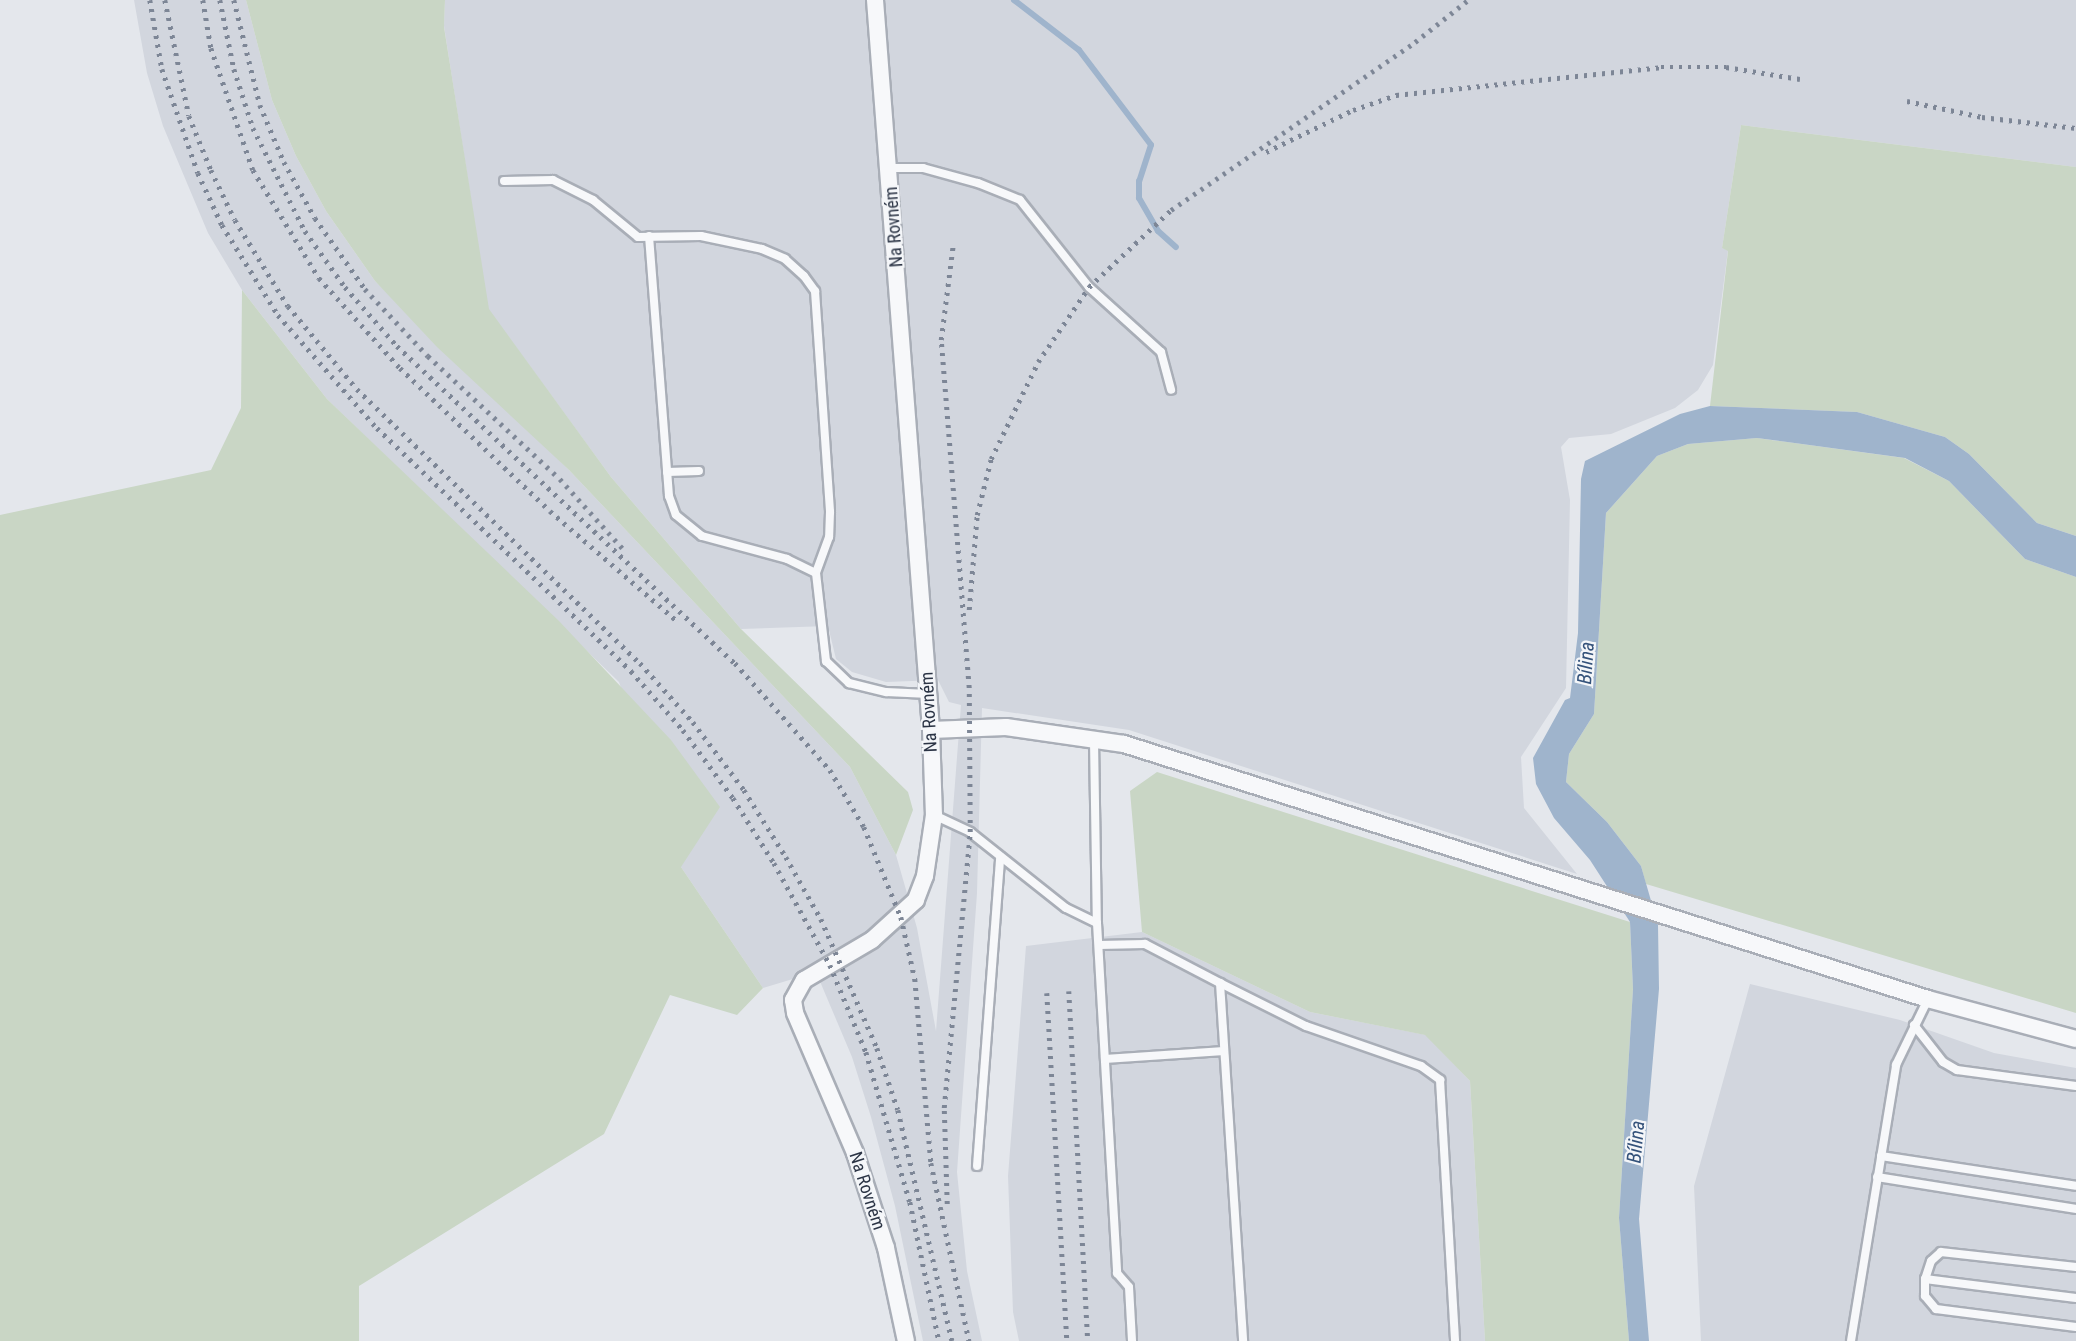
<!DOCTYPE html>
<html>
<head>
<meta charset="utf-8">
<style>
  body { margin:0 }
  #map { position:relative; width:2076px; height:1341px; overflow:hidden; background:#e4e7ec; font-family:"Roboto Condensed",sans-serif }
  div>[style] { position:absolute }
  .built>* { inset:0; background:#d2d6de }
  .green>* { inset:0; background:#c9d6c5 }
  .water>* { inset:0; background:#9fb4cc }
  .stream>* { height:6px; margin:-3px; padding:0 3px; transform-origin:3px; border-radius:3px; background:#9fb4cc }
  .roads { filter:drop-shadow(2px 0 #a9aeb7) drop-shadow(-2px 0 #a9aeb7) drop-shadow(0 2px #a9aeb7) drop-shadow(0 -2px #a9aeb7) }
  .lane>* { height:8px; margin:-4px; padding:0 4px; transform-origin:4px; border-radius:4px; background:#f7f8fa }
  .street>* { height:16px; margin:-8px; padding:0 8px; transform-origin:8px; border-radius:8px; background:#f7f8fa }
  .rail>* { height:4.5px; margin-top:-2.25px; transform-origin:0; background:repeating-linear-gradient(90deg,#7d8696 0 3px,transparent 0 9px) }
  span { translate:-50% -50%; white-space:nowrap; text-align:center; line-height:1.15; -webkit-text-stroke:4.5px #f4f6f9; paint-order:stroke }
  .street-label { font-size:18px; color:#2b3445 }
  .water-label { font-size:20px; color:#34527a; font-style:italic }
</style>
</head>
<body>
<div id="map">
  <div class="built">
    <div style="clip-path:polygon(134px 0,246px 0,272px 100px,296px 156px,326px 211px,375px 281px,569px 470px,850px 767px,896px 855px,917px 928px,936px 1031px,961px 705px,949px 702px,938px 680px,886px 682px,852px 672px,836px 659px,828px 626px,741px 629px,611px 477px,513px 343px,488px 309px,444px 26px,445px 0,2076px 0,2076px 167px,1741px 125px,1722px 248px,1728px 250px,1713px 365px,1698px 390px,1675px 408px,1611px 434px,1569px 438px,1561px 447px,1570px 500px,1566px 688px,1521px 757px,1524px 808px,1577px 874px,1129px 730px,982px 708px,977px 893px,957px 1172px,967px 1271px,982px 1341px,923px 1341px,895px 1206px,871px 1117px,852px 1057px,816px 972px,763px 988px,681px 867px,619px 682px,327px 399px,242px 290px,208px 233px,163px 126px,147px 73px)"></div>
    <div style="clip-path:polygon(1142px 932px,1310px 1012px,1426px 1035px,1470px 1081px,1485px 1341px,1019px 1341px,1013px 1312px,1008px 1176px,1026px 946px)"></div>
    <div style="clip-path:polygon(1750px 984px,1900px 1020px,1994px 1053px,2076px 1068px,2076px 1341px,1701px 1341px,1694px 1186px)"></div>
  </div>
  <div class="green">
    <div style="clip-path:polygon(246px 0,445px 0,444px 27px,489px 309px,611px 477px,741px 629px,908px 792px,913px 810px,896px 855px,850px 767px,569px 470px,437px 347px,375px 281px,326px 211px,296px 156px,272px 100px)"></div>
    <div style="clip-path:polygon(1741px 125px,2076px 167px,2076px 536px,2037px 523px,1969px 454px,1945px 437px,1857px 412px,1710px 406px,1728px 251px,1722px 248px)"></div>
    <div style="clip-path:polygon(242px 290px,327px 399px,559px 621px,671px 740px,720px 807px,681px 867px,763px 988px,737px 1015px,670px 995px,604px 1134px,359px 1286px,359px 1341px,0 1341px,0 515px,211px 470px,241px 408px)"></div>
    <div style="clip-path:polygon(1757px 438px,1904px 458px,1949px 481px,2025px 559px,2076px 577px,2076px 1013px,1646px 884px,1641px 866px,1607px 822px,1566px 782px,1569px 754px,1594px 714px,1606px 513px,1657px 456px,1688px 444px)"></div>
    <div style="clip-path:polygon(1157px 772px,1630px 922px,1633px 989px,1619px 1218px,1629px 1341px,1485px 1341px,1470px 1081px,1425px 1035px,1310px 1012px,1142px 932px,1130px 791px)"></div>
  </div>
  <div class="water">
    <div style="clip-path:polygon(1710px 406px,1857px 412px,1945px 437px,1969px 454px,2037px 523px,2076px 536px,2076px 577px,2025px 559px,1949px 481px,1905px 458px,1757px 438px,1688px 444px,1657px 456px,1606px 513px,1594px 714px,1569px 754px,1566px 782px,1607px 822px,1641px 866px,1658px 925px,1659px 989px,1639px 1219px,1649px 1341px,1629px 1341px,1619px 1218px,1633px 989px,1630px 922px,1590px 860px,1554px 818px,1536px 784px,1533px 758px,1565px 700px,1570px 698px,1578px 633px,1581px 479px,1585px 461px,1680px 414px)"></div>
  </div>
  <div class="stream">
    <div style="left:1014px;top:0;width:82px;rotate:37.6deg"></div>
    <div style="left:1079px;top:50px;width:119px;rotate:52.8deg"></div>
    <div style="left:1151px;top:145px;width:38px;rotate:108deg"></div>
    <div style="left:1139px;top:181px;width:17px;rotate:90deg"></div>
    <div style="left:1139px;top:198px;width:38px;rotate:60deg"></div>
    <div style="left:1158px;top:231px;width:24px;rotate:42deg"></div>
  </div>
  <div class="roads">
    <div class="lane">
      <div style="left:890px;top:168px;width:33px"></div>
      <div style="left:923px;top:168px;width:57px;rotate:15.3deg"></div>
      <div style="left:978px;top:183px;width:45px;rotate:22deg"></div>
      <div style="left:1020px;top:200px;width:111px;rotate:51.6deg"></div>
      <div style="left:1089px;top:287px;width:97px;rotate:42.1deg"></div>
      <div style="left:1161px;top:352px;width:39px;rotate:75deg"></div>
      <div style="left:504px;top:181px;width:49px;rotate:-1.2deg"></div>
      <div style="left:553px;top:180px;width:45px;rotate:26.6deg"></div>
      <div style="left:593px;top:200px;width:58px;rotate:39.4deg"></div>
      <div style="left:638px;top:237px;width:63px;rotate:-0.9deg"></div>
      <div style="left:701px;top:236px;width:62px;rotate:12deg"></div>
      <div style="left:762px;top:249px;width:25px;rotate:23deg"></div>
      <div style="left:785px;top:259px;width:25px;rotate:42deg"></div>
      <div style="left:804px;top:276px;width:19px;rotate:54deg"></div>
      <div style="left:815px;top:291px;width:222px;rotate:86.1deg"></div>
      <div style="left:830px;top:512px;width:25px;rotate:92deg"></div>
      <div style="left:829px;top:537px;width:38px;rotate:110deg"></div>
      <div style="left:816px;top:573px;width:89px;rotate:83.5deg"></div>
      <div style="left:826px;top:661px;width:32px;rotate:44deg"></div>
      <div style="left:849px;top:683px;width:38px;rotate:14deg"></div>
      <div style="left:886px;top:692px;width:43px;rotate:2.7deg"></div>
      <div style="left:649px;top:236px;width:261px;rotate:85.6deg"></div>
      <div style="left:669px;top:496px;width:20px;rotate:70deg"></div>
      <div style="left:676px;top:515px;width:33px;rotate:39deg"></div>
      <div style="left:702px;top:536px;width:88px;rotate:15.1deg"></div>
      <div style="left:787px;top:559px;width:32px;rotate:26deg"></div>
      <div style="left:667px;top:472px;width:32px;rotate:-2deg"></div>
      <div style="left:1094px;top:740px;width:183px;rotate:89.1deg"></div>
      <div style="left:1097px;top:923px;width:351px;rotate:86.7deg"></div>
      <div style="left:1117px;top:1273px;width:18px;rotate:49deg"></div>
      <div style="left:1129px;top:1287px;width:54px;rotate:86.8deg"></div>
      <div style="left:934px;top:815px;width:40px;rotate:25deg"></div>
      <div style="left:970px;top:832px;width:122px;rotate:38.4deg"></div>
      <div style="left:1066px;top:908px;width:34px;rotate:26deg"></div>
      <div style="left:1099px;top:945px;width:46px;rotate:-1.2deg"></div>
      <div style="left:1145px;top:944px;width:85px;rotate:27.5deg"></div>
      <div style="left:1220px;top:983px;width:359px;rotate:86.3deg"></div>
      <div style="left:1220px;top:983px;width:96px;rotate:26.6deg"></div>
      <div style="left:1306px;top:1026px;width:122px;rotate:19.2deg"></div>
      <div style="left:1421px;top:1066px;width:24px;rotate:36deg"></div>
      <div style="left:1440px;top:1080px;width:261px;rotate:86.7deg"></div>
      <div style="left:1914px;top:1025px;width:47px;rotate:51.9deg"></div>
      <div style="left:1943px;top:1062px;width:16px;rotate:30deg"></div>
      <div style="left:1957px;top:1070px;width:120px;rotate:7.7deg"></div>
      <div style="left:1105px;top:1059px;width:119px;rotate:-3.8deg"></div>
      <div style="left:1881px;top:1156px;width:197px;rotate:8.7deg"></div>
      <div style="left:977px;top:1166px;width:310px;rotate:-85.7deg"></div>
      <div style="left:1877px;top:1177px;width:202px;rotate:9.1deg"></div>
      <div style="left:2076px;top:1267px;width:136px;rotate:-173.7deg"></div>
      <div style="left:1941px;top:1252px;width:13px;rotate:138deg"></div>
      <div style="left:1931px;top:1261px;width:19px;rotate:108deg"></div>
      <div style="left:1925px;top:1279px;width:152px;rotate:7.2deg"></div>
      <div style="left:1925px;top:1279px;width:17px;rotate:90deg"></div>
      <div style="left:1925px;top:1296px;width:17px;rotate:50deg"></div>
      <div style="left:1936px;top:1309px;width:141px;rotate:7.3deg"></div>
      <div style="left:1851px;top:1341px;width:280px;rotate:-80.7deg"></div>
      <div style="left:1896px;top:1065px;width:73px;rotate:-64.1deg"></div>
    </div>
    <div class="street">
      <div style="left:875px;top:0;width:732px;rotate:85.61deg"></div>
      <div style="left:931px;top:730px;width:85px;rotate:88deg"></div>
      <div style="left:934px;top:815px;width:62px;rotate:98.4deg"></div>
      <div style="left:925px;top:876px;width:26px;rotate:111deg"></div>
      <div style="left:916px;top:900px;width:59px;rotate:137.7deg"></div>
      <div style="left:872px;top:940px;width:79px;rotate:149.5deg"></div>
      <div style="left:804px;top:980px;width:23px;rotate:119deg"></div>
      <div style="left:793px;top:1000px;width:13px;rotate:81deg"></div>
      <div style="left:795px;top:1013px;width:152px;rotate:66.8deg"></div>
      <div style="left:855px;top:1153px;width:100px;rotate:71.9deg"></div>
      <div style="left:886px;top:1248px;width:95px;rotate:77.9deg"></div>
      <div style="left:931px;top:730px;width:75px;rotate:-2.3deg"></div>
      <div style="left:1006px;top:727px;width:119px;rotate:8.2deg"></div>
      <div style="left:1124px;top:744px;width:843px;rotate:17.6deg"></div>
      <div style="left:1928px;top:999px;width:153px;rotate:15.1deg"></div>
    </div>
  </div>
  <div class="rail">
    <div style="left:150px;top:0;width:70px;rotate:80.1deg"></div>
    <div style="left:162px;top:69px;width:110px;rotate:70.9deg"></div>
    <div style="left:198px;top:173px;width:57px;rotate:65.2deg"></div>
    <div style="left:222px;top:225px;width:106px;rotate:58.1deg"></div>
    <div style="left:278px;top:315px;width:150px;rotate:48.8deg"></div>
    <div style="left:377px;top:428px;width:352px;rotate:43.7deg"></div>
    <div style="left:631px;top:671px;width:79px;rotate:48.6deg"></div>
    <div style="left:683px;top:730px;width:84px;rotate:53.7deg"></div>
    <div style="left:733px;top:798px;width:77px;rotate:57.8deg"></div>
    <div style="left:774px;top:863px;width:116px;rotate:61.2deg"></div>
    <div style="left:830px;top:965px;width:94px;rotate:67.5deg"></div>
    <div style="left:866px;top:1052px;width:156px;rotate:73.7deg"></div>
    <div style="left:910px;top:1202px;width:142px;rotate:78.2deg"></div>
    <div style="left:165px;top:0;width:118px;rotate:78.3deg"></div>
    <div style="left:189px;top:116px;width:58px;rotate:67.8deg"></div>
    <div style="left:211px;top:170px;width:55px;rotate:64.4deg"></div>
    <div style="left:235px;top:220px;width:101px;rotate:58.4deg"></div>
    <div style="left:288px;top:306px;width:108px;rotate:50.3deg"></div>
    <div style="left:357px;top:389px;width:394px;rotate:44.1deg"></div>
    <div style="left:640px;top:663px;width:79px;rotate:48.1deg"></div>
    <div style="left:693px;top:722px;width:85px;rotate:53.1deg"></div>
    <div style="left:744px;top:790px;width:79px;rotate:57.9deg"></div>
    <div style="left:786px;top:857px;width:71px;rotate:60.6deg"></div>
    <div style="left:821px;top:919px;width:141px;rotate:66.5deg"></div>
    <div style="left:877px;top:1048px;width:65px;rotate:71.3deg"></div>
    <div style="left:898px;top:1110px;width:237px;rotate:76.8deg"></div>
    <div style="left:203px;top:0;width:49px;rotate:80.5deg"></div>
    <div style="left:211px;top:48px;width:129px;rotate:71deg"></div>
    <div style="left:253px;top:170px;width:127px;rotate:58.6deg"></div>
    <div style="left:319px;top:278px;width:121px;rotate:48deg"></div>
    <div style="left:400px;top:368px;width:207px;rotate:43.6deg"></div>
    <div style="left:550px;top:511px;width:168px;rotate:40.9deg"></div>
    <div style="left:220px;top:0;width:70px;rotate:78.5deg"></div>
    <div style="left:234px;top:69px;width:62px;rotate:72.1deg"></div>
    <div style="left:253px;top:128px;width:115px;rotate:63.2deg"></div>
    <div style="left:305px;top:231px;width:69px;rotate:54.5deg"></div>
    <div style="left:345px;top:287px;width:79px;rotate:48.6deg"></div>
    <div style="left:397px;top:346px;width:463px;rotate:43.2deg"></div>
    <div style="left:735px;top:663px;width:143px;rotate:48.4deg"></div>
    <div style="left:830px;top:770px;width:66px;rotate:59.2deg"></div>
    <div style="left:864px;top:827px;width:97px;rotate:67.7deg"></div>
    <div style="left:901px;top:917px;width:64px;rotate:77.3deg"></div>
    <div style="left:915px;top:979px;width:185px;rotate:85deg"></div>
    <div style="left:931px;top:1163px;width:182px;rotate:77.9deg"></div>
    <div style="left:234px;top:0;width:108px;rotate:76.1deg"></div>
    <div style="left:260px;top:105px;width:62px;rotate:67.2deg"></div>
    <div style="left:284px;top:162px;width:64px;rotate:61deg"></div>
    <div style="left:315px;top:218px;width:87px;rotate:54.8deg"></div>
    <div style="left:365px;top:289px;width:92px;rotate:46.8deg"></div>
    <div style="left:428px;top:356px;width:180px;rotate:43deg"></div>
    <div style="left:560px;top:479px;width:97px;rotate:47.9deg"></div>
    <div style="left:1907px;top:101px;width:77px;rotate:12deg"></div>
    <div style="left:1982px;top:117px;width:95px;rotate:6.7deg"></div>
    <div style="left:1266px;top:152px;width:97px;rotate:-25.8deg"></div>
    <div style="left:1353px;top:110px;width:46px;rotate:-19.2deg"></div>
    <div style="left:1396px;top:95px;width:266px;rotate:-6deg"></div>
    <div style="left:1661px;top:67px;width:65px"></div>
    <div style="left:1726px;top:67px;width:75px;rotate:9.2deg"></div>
    <div style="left:969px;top:610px;width:95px;rotate:-85.2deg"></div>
    <div style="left:977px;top:515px;width:58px;rotate:-76deg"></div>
    <div style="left:991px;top:459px;width:108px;rotate:-64.1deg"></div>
    <div style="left:1038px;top:362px;width:91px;rotate:-55.8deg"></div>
    <div style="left:1089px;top:287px;width:112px;rotate:-43.2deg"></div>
    <div style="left:1171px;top:210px;width:296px;rotate:-34.5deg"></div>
    <div style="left:1415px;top:42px;width:68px;rotate:-38.4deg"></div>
    <div style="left:1069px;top:991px;width:351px;rotate:86.9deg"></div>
    <div style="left:1047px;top:993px;width:349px;rotate:86.7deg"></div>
    <div style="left:947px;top:1204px;width:96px;rotate:-91.8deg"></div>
    <div style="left:944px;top:1108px;width:277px;rotate:-84.6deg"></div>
    <div style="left:970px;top:832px;width:144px;rotate:-90.4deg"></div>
    <div style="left:969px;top:688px;width:349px;rotate:-94.6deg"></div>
    <div style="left:941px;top:340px;width:96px;rotate:-82.8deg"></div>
  </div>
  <div class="street-label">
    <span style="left:894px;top:227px;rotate:-94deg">Na Rovném</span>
    <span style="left:929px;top:712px;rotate:-93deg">Na Rovném</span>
    <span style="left:867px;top:1191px;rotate:72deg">Na Rovném</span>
  </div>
  <div class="water-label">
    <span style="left:1586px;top:663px;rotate:-86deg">Bílina</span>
    <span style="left:1636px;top:1142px;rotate:-85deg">Bílina</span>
  </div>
</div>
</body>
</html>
